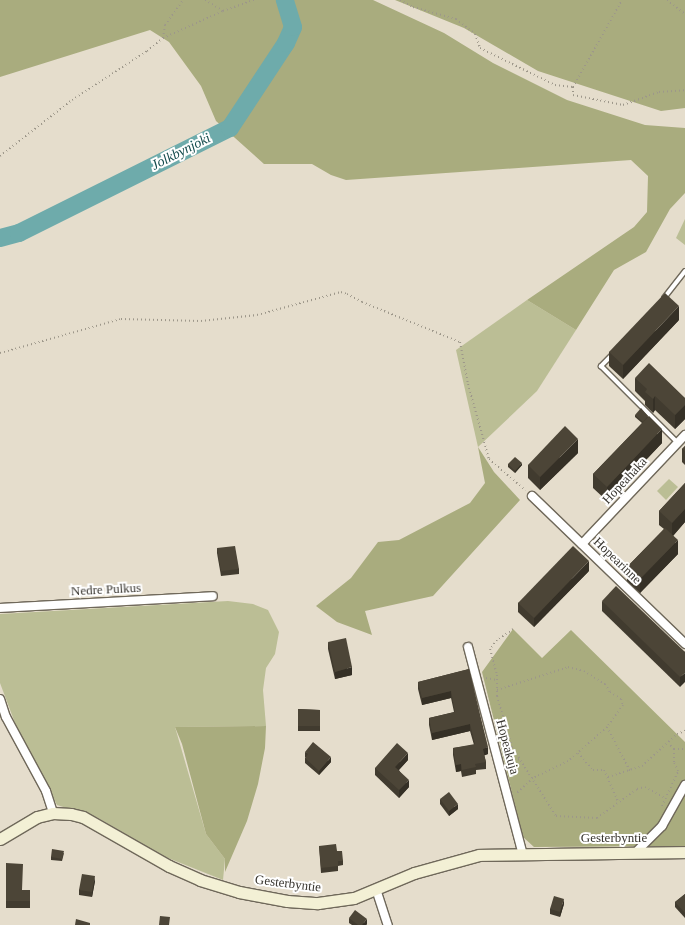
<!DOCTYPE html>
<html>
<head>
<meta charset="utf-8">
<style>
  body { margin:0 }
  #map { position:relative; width:685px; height:925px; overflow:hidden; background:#e5ddcc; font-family:Georgia,serif }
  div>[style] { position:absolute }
  .green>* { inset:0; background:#bbbe95 }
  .forest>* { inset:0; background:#a9ac7e }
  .river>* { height:18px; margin:-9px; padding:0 9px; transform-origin:9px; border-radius:9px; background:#6eabab }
  .path>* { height:2px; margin-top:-1px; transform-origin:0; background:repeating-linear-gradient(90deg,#9d978a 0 1px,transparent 0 4px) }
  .roads { filter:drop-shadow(1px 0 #6f685a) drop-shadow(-1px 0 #6f685a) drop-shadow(0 1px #6f685a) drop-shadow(0 -1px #6f685a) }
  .lane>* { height:4px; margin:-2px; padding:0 2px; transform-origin:2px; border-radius:2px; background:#fff }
  .street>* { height:8px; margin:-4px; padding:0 4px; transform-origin:4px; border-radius:4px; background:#fff }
  .secondary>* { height:11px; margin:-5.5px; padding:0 5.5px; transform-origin:5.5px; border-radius:5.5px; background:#f3f0d5 }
  .wall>* { inset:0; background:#413b2f }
  .shaded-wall>* { inset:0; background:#353026 }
  .building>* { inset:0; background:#4c4537 }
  span { translate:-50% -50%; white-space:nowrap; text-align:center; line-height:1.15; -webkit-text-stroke:4px #fff; paint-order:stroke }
  .street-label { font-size:13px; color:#37342e }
  .water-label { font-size:14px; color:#154c4d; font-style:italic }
</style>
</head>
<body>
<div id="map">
  <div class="green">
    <div style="clip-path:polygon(685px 219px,685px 245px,676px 238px)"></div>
    <div style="clip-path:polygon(527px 300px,576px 330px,537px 391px,478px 447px,456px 350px)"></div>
    <div style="clip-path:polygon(669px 479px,678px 487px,666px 500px,657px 491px)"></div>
    <div style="clip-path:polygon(228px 601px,253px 604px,268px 610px,279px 632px,275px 654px,266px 668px,263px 690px,266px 726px,175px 727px,206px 834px,225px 859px,223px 880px,163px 856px,98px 818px,57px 805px,15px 723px,0 683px,0 614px)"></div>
  </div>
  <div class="forest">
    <div style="clip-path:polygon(0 0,373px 0,444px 33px,493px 63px,567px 100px,645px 125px,685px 128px,685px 193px,670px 209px,646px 252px,614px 270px,576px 330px,527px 300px,634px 227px,647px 212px,648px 176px,631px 160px,346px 180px,331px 175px,312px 164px,264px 164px,216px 121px,201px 86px,169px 42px,150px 30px,0 77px)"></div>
    <div style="clip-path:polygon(395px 0,685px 0,685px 108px,661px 111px,538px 71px,464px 28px)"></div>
    <div style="clip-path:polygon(478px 447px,494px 472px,520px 500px,433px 596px,365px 611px,372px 635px,337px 622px,316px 606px,351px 578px,378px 542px,399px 540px,470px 503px,485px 483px)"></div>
    <div style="clip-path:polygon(513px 629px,542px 658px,571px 630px,685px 742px,685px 846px,534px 847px,523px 837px,482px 672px)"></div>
    <div style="clip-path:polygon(266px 726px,265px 748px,258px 784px,247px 821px,225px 872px,225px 859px,206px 834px,182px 744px,175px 727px)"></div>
  </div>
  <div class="river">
    <div style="left:0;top:238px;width:20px;rotate:-15deg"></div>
    <div style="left:19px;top:233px;width:236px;rotate:-26.5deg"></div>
    <div style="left:230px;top:128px;width:102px;rotate:-56.6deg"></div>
    <div style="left:286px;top:43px;width:17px;rotate:-66deg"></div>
    <div style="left:293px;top:27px;width:28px;rotate:-107deg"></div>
  </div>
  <div class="path">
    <div style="left:205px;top:0;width:21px;rotate:31deg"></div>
    <div style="left:223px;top:11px;width:33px;rotate:-20deg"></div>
    <div style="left:400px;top:0;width:15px;rotate:28deg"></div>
    <div style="left:413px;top:7px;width:45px;rotate:15.6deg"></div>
    <div style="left:456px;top:19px;width:24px;rotate:38deg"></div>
    <div style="left:475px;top:34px;width:15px;rotate:70deg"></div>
    <div style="left:480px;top:48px;width:84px;rotate:26.3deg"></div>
    <div style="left:555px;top:85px;width:18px;rotate:6deg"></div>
    <div style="left:573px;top:87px;width:8px;rotate:90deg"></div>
    <div style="left:573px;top:95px;width:51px;rotate:11.3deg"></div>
    <div style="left:623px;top:105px;width:38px;rotate:-20deg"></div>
    <div style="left:659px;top:92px;width:26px;rotate:-4deg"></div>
    <div style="left:667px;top:0;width:23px;rotate:38deg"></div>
    <div style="left:163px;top:38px;width:13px;rotate:-81deg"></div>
    <div style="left:165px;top:25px;width:31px;rotate:-54deg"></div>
    <div style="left:573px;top:87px;width:100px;rotate:-60.6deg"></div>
    <div style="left:0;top:156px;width:91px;rotate:-37.9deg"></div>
    <div style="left:72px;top:100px;width:90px;rotate:-33.2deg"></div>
    <div style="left:147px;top:51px;width:21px;rotate:-39deg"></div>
    <div style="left:163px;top:38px;width:66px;rotate:-24.2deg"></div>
    <div style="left:0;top:353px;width:126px;rotate:-15.7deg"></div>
    <div style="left:121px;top:319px;width:80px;rotate:1.4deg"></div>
    <div style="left:201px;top:321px;width:56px;rotate:-6.1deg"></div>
    <div style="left:257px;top:315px;width:87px;rotate:-15.3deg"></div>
    <div style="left:341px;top:292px;width:6px;rotate:18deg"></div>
    <div style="left:347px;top:294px;width:17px;rotate:28deg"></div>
    <div style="left:362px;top:302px;width:106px;rotate:22.2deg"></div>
    <div style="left:460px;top:342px;width:43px;rotate:79.2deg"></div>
    <div style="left:468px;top:384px;width:78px;rotate:74.4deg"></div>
    <div style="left:489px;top:459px;width:48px;rotate:40.7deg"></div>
    <div style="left:513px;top:629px;width:19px;rotate:145deg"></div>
    <div style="left:497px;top:640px;width:11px;rotate:128deg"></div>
    <div style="left:490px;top:649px;width:27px;rotate:75deg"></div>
    <div style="left:497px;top:675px;width:21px;rotate:90deg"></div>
    <div style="left:497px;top:696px;width:53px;rotate:73.6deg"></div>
    <div style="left:512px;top:747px;width:82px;rotate:57.5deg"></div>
    <div style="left:556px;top:816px;width:41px;rotate:2.8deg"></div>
    <div style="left:597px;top:818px;width:49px;rotate:-35.9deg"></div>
    <div style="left:637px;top:789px;width:8px;rotate:-14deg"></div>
    <div style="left:645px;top:787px;width:23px;rotate:29deg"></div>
    <div style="left:486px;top:678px;width:11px;rotate:10deg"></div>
    <div style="left:497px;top:690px;width:75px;rotate:-17.9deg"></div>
    <div style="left:568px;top:667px;width:16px;rotate:14deg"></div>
    <div style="left:584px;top:671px;width:25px;rotate:32deg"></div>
    <div style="left:605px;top:684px;width:9px;rotate:58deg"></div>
    <div style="left:610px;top:692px;width:13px;rotate:32deg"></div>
    <div style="left:621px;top:699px;width:6px;rotate:72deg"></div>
    <div style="left:623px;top:705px;width:27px;rotate:126deg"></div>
    <div style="left:607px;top:727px;width:52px;rotate:138.9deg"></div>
    <div style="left:568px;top:761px;width:39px;rotate:154deg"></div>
    <div style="left:533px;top:778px;width:21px;rotate:137deg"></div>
    <div style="left:518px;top:792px;width:4px;rotate:-166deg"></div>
    <div style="left:607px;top:727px;width:50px;rotate:62.4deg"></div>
    <div style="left:674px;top:749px;width:11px"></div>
    <div style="left:578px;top:753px;width:23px;rotate:49deg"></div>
    <div style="left:593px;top:770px;width:11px"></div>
    <div style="left:604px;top:770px;width:36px;rotate:66deg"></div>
    <div style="left:506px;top:762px;width:14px;rotate:-12deg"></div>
    <div style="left:608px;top:777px;width:36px;rotate:-18deg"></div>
    <div style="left:642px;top:766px;width:47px;rotate:-42.4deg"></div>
    <div style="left:677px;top:734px;width:9px;rotate:-21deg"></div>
    <div style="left:662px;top:806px;width:38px;rotate:-65deg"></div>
    <div style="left:678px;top:771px;width:10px;rotate:-114deg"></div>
    <div style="left:674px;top:762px;width:13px;rotate:-90deg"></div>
    <div style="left:674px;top:749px;width:7px;rotate:-135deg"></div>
  </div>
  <div class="roads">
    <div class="lane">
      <div style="left:664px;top:298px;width:34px;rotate:-52deg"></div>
      <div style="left:612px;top:355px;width:16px;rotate:135deg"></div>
      <div style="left:601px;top:366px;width:109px;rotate:45deg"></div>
    </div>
    <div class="street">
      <div style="left:532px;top:496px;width:213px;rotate:44deg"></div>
      <div style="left:582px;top:544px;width:150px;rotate:-46.6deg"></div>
      <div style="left:0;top:608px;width:213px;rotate:-3.2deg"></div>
      <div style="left:468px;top:647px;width:212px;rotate:75.2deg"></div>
      <div style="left:0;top:699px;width:19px;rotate:72deg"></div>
      <div style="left:6px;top:717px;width:84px;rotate:61.6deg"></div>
      <div style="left:46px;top:791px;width:23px;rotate:72deg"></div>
      <div style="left:636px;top:852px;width:37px;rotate:-45deg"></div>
      <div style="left:662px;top:826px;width:47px;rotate:-60.7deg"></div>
      <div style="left:376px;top:889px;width:38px;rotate:72deg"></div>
    </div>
    <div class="secondary">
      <div style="left:0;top:839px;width:43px;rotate:-30.7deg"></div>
      <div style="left:37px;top:817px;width:16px;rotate:-14deg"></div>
      <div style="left:53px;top:813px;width:18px;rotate:3deg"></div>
      <div style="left:71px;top:814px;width:12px;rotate:14deg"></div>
      <div style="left:83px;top:817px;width:99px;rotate:29.7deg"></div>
      <div style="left:169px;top:866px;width:34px;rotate:24deg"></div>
      <div style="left:200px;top:880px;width:41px;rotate:17.1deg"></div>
      <div style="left:239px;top:892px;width:49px;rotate:10.6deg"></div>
      <div style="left:287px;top:901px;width:31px;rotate:4deg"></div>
      <div style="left:318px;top:903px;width:36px;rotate:-8deg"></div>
      <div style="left:354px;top:898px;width:65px;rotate:-22.6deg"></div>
      <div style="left:414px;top:873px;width:67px;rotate:-15.5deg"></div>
      <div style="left:479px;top:855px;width:206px;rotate:-0.8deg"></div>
    </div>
  </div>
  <div class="wall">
    <div style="clip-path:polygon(679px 320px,623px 379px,609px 366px,609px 352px)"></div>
    <div style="clip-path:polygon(635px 378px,685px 398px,685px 419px,675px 429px,655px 410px,653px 413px,645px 405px,645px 401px,635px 391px)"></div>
    <div style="clip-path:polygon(635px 415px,648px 417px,662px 443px,607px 501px,593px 488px,593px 474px,642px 423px,635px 417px)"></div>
    <div style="clip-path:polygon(685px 446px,685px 465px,682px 462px,682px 449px)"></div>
    <div style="clip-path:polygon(578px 453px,540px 490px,528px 478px,528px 465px)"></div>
    <div style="clip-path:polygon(508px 464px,522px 465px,515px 473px,508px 467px)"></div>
    <div style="clip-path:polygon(685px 483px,685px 522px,673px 536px,678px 554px,640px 593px,627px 581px,627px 567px,664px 529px,659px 525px,659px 511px)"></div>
    <div style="clip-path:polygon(217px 548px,239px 569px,239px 574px,221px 576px,217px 553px)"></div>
    <div style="clip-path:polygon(589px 571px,534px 627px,518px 612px,518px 603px)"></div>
    <div style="clip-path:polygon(602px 601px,685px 652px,680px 687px,602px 611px)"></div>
    <div style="clip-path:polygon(328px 642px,352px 675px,335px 679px,328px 649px)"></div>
    <div style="clip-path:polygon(469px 669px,488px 754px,484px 755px,486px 762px,486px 769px,476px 770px,476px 774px,462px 777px,461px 771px,456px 772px,453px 755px,453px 748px,474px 745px,470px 731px,432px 740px,429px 725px,429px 718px,454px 712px,451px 698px,422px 705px,418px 689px,418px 682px)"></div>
    <div style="clip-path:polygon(298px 709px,320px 710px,320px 731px,298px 731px)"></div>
    <div style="clip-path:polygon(305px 752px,331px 762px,319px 775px,305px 763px,305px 758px,306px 757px,305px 757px)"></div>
    <div style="clip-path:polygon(408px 760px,399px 770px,409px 787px,399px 798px,375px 775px,375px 768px)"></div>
    <div style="clip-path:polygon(440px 799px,458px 809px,449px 816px,440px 804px)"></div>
    <div style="clip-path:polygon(319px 846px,337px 851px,343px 861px,343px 865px,338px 866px,338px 871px,321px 873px)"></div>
    <div style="clip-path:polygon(64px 853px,62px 861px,51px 860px,51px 857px)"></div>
    <div style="clip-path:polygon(6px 863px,22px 890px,30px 890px,30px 908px,6px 908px)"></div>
    <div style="clip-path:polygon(95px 881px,92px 897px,79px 895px,79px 890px)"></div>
    <div style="clip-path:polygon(685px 894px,685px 918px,675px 907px,675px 902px)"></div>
    <div style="clip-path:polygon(564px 904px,560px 917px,550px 914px,550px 909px)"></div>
    <div style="clip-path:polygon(349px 918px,367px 924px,366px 925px,352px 925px,349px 923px)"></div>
  </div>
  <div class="shaded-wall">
    <div style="clip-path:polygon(679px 306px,679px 320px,623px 379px,623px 365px)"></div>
    <div style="clip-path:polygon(655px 396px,655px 410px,653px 413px,653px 399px)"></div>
    <div style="clip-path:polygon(685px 405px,685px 419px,675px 429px,675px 415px)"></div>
    <div style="clip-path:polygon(662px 429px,662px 443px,607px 501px,607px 487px)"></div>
    <div style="clip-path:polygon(578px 439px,578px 453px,540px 490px,540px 477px)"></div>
    <div style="clip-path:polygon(522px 463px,522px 465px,515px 473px,515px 471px)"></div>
    <div style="clip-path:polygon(685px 509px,685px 522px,672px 537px,672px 523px)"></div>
    <div style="clip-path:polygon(678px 540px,678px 554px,640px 593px,640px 579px)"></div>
    <div style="clip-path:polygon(589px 561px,589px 571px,534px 627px,534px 618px)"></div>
    <div style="clip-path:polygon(352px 667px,352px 675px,335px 679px,335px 672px)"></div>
    <div style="clip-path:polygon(685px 673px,685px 682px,680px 687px,680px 677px)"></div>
    <div style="clip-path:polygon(451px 691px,451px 698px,422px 705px,422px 698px)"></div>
    <div style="clip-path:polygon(470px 724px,470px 731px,432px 740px,432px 733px)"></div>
    <div style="clip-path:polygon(488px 747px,488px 754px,483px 756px,483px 749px)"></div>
    <div style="clip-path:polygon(408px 753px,408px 760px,395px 774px,395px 767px)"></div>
    <div style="clip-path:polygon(331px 757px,331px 762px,319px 775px,319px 771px)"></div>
    <div style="clip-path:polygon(461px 764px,461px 771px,456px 772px,456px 765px)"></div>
    <div style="clip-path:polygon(409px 780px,409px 787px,399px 798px,399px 790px)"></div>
    <div style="clip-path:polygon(458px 804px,458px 809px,449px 816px,449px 811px)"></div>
    <div style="clip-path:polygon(95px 876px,95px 881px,92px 897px,92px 892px)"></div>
    <div style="clip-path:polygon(564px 899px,564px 904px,560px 917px,560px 912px)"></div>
    <div style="clip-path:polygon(367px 919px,367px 924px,366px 925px,362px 925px)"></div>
  </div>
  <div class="building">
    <div style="clip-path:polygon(665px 293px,679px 306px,623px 365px,609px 352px)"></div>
    <div style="clip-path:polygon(649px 363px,685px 398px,685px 405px,675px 415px,655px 396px,653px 399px,645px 392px,647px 389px,635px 378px)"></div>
    <div style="clip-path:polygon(641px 408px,648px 416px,643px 422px,635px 415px)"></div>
    <div style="clip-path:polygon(649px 416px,662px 429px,607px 487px,593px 474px)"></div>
    <div style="clip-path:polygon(565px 426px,578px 439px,540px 477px,528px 465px)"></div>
    <div style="clip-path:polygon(685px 446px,685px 451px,682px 449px)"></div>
    <div style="clip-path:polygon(515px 457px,522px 463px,515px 471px,508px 464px)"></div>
    <div style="clip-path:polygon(685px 483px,685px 509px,672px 523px,659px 511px)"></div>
    <div style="clip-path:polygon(665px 528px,678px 540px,640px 579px,627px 567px)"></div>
    <div style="clip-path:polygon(235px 546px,239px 569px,221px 571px,217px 548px)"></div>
    <div style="clip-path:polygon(573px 546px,589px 561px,534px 618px,518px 603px)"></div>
    <div style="clip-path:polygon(616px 586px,685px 652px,685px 673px,680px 677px,602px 601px)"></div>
    <div style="clip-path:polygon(346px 638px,352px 667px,335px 672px,328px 642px)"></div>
    <div style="clip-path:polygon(469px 669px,488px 747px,483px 749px,486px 762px,475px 764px,476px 767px,462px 770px,461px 764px,456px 765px,453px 748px,475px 744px,470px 724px,432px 733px,429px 718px,455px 712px,451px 691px,422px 698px,418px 682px)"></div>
    <div style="clip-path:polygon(298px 709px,320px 710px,320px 726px,298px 726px)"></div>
    <div style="clip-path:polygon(313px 742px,331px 757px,319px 771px,305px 758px,308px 754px,305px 752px)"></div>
    <div style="clip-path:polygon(397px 743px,408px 753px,395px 767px,409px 780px,399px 790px,375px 768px)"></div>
    <div style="clip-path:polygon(449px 792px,458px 804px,449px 811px,440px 799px)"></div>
    <div style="clip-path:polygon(336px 844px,337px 851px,342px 851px,343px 861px,338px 861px,338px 866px,321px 868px,319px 846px)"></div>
    <div style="clip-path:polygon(52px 849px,64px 851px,62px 859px,51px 857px)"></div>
    <div style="clip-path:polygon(6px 863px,23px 864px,22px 890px,30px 890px,30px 901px,6px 901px)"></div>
    <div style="clip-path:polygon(82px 874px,95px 876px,92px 892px,79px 890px)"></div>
    <div style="clip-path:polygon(685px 894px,685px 913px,675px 902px)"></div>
    <div style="clip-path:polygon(554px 896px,564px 899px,560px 912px,550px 909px)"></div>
    <div style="clip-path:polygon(355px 910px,367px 919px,362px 925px,358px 925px,349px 918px)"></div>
    <div style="clip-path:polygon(160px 916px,170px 917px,169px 925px,159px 925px)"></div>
    <div style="clip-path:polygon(76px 919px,90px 923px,90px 925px,75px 925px)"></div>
  </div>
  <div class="street-label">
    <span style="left:625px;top:481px;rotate:-47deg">Hopeahaka</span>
    <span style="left:617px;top:561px;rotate:44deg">Hopearinne</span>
    <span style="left:106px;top:590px;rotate:-3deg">Nedre Pulkus</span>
    <span style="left:507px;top:747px;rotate:75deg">Hopeakuja</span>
    <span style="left:614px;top:838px">Gesterbyntie</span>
    <span style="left:288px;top:884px;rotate:7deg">Gesterbyntie</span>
  </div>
  <div class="water-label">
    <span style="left:181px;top:152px;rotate:-27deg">Jolkbynjoki</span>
  </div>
</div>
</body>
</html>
